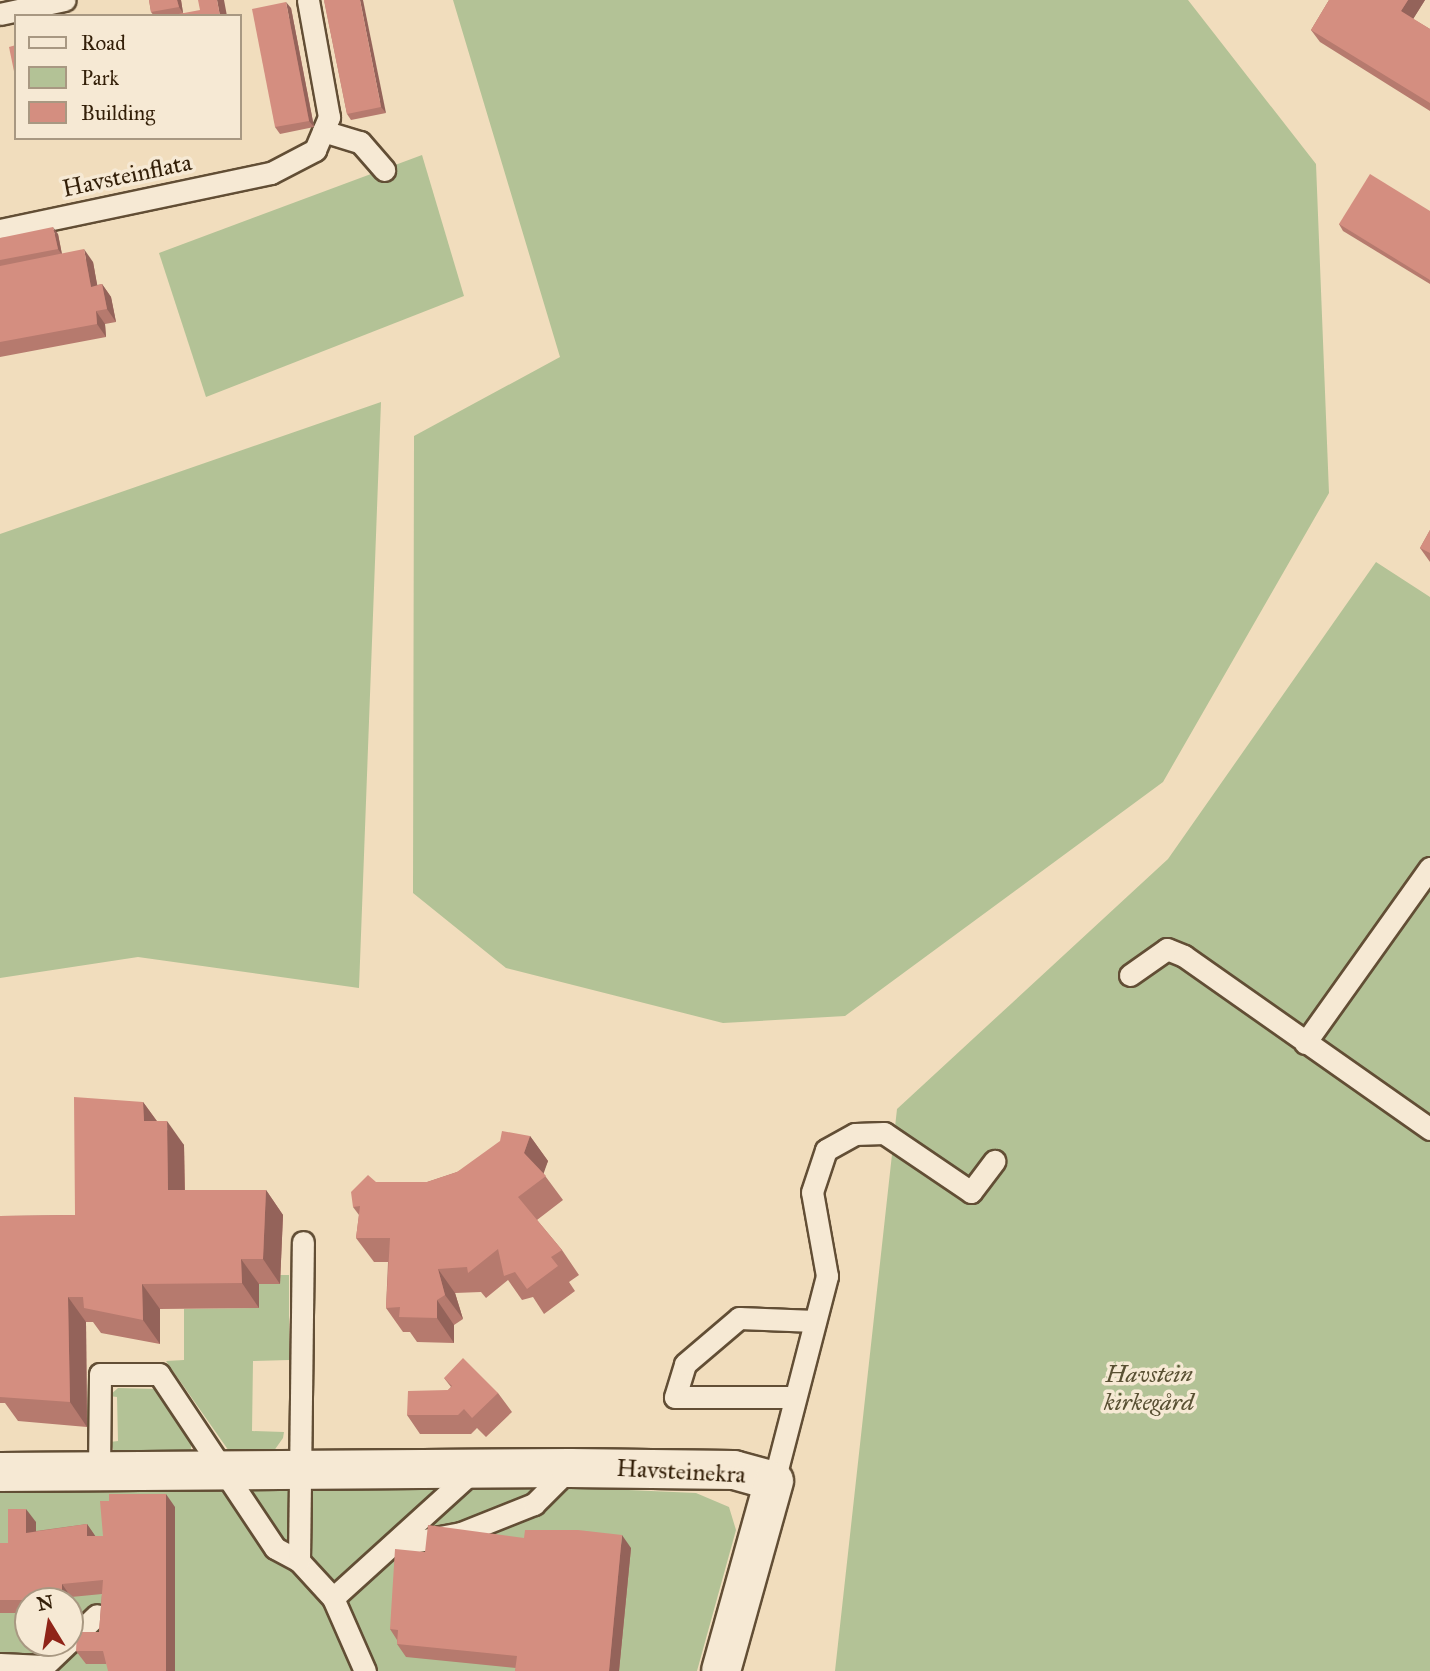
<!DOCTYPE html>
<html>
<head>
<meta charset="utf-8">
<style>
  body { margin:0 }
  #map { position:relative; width:1430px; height:1671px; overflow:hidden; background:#f1ddbd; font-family:"IM FELL Great Primer",serif }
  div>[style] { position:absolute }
  .green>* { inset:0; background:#b3c296 }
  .roads { filter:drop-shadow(2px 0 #624e35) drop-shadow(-2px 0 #624e35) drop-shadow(0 2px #624e35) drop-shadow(0 -2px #624e35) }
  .service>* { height:21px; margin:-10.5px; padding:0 10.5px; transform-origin:10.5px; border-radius:10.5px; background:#f6e9d4 }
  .minor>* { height:38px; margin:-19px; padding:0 19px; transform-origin:19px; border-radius:19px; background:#f6e9d4 }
  .wall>* { inset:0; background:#b67a6e }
  .shaded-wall>* { inset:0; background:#94635a }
  .building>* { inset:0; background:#d48e80 }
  span { translate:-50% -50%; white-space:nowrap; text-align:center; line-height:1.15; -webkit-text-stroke:7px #f6e9d4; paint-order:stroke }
  .street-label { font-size:24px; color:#331f08 }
  .park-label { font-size:24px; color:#595033; font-style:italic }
  .legend { position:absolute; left:14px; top:14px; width:228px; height:126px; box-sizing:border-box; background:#f6e9d4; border:2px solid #a89882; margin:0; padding:9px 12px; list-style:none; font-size:21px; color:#331f08 }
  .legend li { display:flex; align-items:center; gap:14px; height:35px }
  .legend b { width:35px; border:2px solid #a89882 }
  .north { position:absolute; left:14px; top:1587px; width:70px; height:70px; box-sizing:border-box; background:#f6e9d4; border:2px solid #a89882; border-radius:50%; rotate:349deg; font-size:19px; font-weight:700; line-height:28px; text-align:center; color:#331f08 }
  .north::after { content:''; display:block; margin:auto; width:24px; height:32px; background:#8f2418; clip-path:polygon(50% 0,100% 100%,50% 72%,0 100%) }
</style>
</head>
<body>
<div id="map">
  <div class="green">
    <div style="clip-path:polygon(453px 0,1188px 0,1316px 164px,1329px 493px,1163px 782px,845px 1016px,723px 1023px,506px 968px,413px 893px,414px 436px,560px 357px)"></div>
    <div style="clip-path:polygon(422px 155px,464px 296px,206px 397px,159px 253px)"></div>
    <div style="clip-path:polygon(381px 402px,359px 988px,138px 957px,0 978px,0 534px)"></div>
    <div style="clip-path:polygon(1376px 562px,1430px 597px,1430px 1671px,835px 1671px,897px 1109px,1168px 859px)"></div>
    <div style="clip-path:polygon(280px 1275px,289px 1275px,289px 1360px,253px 1361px,252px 1431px,284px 1432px,283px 1438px,271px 1455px,231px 1454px,166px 1361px,184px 1360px,184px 1309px,259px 1308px,259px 1284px,280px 1284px)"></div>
    <div style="clip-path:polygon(118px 1388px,157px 1389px,191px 1438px,191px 1452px,116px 1456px,110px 1442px,118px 1441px,117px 1397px,109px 1396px)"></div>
    <div style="clip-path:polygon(evenodd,0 1484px,516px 1485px,696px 1493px,729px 1507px,736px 1530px,697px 1671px,0 1671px,0 1484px,28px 1601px,70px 1601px,70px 1643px,28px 1643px,28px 1601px)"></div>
  </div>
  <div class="roads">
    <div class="service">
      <div style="left:0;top:14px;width:66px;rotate:-12.3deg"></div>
      <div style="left:323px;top:131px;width:39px;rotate:17deg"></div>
      <div style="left:360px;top:142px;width:37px;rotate:49deg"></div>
      <div style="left:0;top:230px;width:277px;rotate:-11.9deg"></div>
      <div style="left:271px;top:173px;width:50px;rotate:-27.6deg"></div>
      <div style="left:315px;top:150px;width:36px;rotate:-67deg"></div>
      <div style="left:329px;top:117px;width:119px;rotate:-100.2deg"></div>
      <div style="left:1130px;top:975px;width:45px;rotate:-35.1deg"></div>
      <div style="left:1167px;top:949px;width:18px;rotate:22deg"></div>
      <div style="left:1184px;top:956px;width:301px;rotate:35.1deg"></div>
      <div style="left:1305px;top:1043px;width:215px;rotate:-54.5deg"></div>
      <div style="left:795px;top:1397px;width:120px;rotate:180deg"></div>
      <div style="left:675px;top:1397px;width:34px;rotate:-73deg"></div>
      <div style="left:685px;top:1364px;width:71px;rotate:-40.4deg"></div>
      <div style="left:739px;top:1318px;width:76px;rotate:2.3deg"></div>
      <div style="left:99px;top:1471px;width:97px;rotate:-89.4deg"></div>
      <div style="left:100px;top:1374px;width:59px"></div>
      <div style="left:159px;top:1374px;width:209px;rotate:56.3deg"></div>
      <div style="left:275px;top:1548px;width:27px;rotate:28deg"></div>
      <div style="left:299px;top:1561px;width:50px;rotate:47.4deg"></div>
      <div style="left:774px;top:1481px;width:212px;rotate:-75.5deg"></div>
      <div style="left:827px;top:1276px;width:85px;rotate:-100.1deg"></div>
      <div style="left:812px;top:1192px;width:44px;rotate:-71.6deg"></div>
      <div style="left:826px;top:1150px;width:33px;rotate:-29deg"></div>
      <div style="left:855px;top:1134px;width:29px;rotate:-2deg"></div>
      <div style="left:884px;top:1133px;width:105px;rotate:34.1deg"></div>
      <div style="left:971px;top:1192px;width:39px;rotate:-53deg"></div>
      <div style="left:392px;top:1546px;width:70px;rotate:-10.7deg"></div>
      <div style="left:461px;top:1533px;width:79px;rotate:-21.7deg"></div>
      <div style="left:534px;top:1504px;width:51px;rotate:-45deg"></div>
      <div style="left:299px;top:1561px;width:319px;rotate:-89.3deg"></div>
      <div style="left:70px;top:1641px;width:37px;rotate:-44deg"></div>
      <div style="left:0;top:1664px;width:44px;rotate:2.6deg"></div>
      <div style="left:44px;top:1666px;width:33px;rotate:-44deg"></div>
      <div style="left:365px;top:1671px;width:80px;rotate:-113.7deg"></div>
      <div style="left:333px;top:1598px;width:189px;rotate:-42.2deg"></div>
    </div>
    <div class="minor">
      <div style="left:0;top:1472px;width:570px;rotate:-0.4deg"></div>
      <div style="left:570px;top:1468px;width:164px;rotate:0.7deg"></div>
      <div style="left:734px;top:1470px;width:41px;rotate:15.4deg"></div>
      <div style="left:774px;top:1481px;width:197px;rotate:105.6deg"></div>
    </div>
  </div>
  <div class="wall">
    <div style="clip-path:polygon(149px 0,181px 0,183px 13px,227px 16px,154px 16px,151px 12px)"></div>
    <div style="clip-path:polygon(324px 0,386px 113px,351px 120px,347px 114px)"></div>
    <div style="clip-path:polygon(1329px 0,1425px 0,1413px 19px,1430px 29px,1430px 111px,1320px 42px,1311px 30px)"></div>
    <div style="clip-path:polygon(291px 8px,314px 127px,280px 134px,275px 127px)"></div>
    <div style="clip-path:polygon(1430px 211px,1430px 284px,1343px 231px,1339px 224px)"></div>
    <div style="clip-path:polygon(58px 234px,62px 254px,93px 262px,97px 285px,102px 284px,111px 297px,116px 322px,105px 324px,106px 337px,0 357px,0 238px)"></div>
    <div style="clip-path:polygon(1430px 530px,1430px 562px,1420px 548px)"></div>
    <div style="clip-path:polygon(143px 1102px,157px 1121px,184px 1145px,185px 1190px,266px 1190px,283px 1215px,280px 1284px,259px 1284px,259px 1308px,160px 1309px,160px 1344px,101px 1333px,93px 1322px,86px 1322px,87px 1427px,18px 1421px,5px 1403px,0 1403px,0 1216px,75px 1215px)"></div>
    <div style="clip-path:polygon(530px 1136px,548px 1161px,543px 1173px,563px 1200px,537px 1220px,562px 1250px,579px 1275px,569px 1282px,575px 1291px,544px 1314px,533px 1297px,522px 1300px,508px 1280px,486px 1298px,481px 1292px,455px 1293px,463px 1319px,454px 1325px,454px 1343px,417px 1342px,410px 1332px,403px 1332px,386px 1308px,388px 1262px,374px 1262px,356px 1238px,359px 1215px,353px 1207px,376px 1182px,427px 1182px,457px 1172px)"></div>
    <div style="clip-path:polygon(444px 1378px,498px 1393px,512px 1412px,486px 1437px,477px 1428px,471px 1434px,420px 1434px,407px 1415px,448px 1390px,451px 1387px)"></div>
    <div style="clip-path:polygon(175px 1507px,106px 1664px,86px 1664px,76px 1651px,99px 1632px,102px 1594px,71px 1597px,72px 1613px,70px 1613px,70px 1601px,28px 1601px,28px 1613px,0 1613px,0 1543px,8px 1543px,36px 1522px,36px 1531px,87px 1524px,95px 1536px,103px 1536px)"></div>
    <div style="clip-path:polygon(524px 1538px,631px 1548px,619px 1671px,515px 1671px,516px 1668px,406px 1657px,397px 1644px,397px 1640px,390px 1629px,425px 1552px)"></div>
  </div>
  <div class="shaded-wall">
    <div style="clip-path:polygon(177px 0,181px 0,183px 13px,179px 7px)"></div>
    <div style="clip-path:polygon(217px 0,224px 0,227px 16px,220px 16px)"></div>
    <div style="clip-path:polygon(360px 0,363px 0,386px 113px,381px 107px)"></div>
    <div style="clip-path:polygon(1408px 0,1425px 0,1410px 24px,1401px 11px)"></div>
    <div style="clip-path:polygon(286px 2px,291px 8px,314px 127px,309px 121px)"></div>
    <div style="clip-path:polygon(53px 227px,58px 234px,62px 255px,58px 249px)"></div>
    <div style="clip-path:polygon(84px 249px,93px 262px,100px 300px,91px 287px)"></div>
    <div style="clip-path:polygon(102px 284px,111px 297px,116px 322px,107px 309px)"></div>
    <div style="clip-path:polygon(96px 311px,105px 324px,106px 337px,97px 324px)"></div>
    <div style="clip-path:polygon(143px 1102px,161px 1127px,144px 1121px)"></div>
    <div style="clip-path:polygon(167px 1121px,184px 1145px,185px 1215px,168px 1190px)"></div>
    <div style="clip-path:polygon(530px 1136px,548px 1161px,542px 1178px,524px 1153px)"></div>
    <div style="clip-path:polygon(266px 1190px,283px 1215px,280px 1284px,263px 1259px)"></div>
    <div style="clip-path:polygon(241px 1259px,259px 1284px,259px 1308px,242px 1283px)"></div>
    <div style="clip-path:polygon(438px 1269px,455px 1293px,463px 1319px,445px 1295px)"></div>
    <div style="clip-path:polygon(142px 1284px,160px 1309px,160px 1344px,143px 1320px)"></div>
    <div style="clip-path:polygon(68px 1297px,86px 1322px,87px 1427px,70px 1402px)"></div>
    <div style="clip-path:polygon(437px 1300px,454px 1325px,454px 1343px,437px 1318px)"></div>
    <div style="clip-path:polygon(166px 1494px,175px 1507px,175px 1671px,166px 1671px)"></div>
    <div style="clip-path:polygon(26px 1509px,36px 1522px,36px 1546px,26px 1533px)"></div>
    <div style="clip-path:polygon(87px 1524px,96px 1537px,87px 1536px)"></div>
    <div style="clip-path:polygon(622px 1535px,631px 1548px,619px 1671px,609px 1671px)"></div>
    <div style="clip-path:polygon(62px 1584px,71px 1597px,72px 1613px,70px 1611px,70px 1601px,62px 1600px)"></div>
  </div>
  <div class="building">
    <div style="clip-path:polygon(149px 0,177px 0,179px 7px,151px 12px)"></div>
    <div style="clip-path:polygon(198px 0,217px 0,220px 16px,168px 16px,200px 10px)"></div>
    <div style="clip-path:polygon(324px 0,360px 0,381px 107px,347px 114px)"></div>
    <div style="clip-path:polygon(1329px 0,1408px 0,1401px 11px,1430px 29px,1430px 103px,1311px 30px)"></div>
    <div style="clip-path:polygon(286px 2px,309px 121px,275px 127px,252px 9px)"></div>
    <div style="clip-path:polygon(16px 45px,16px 81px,9px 47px)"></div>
    <div style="clip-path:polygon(1370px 174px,1430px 211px,1430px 280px,1339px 224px)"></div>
    <div style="clip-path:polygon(53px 227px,58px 249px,0 260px,0 238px)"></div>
    <div style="clip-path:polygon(84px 249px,91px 287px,102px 284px,107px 309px,96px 311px,97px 324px,0 342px,0 266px)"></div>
    <div style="clip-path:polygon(1430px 530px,1430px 553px,1420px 548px)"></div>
    <div style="clip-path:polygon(74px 1097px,143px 1102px,144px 1121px,167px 1121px,168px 1190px,266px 1190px,263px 1259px,241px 1259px,242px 1283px,142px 1284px,143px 1320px,84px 1308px,83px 1297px,68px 1297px,70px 1402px,0 1397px,0 1216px,75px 1215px)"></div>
    <div style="clip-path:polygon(502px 1131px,530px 1136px,524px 1153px,546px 1176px,518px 1197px,562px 1250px,551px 1257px,558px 1266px,527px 1289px,515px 1272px,504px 1276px,498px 1249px,468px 1273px,467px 1267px,438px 1269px,445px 1295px,437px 1300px,437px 1318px,399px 1317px,400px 1307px,386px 1308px,390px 1238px,356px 1238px,360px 1206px,353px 1207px,351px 1192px,368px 1175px,376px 1182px,427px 1182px,457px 1172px,500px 1141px)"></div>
    <div style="clip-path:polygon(463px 1358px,498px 1393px,472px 1418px,464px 1409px,458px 1415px,407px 1415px,408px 1391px,448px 1390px,452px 1386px,444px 1378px)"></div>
    <div style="clip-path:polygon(109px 1494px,166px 1494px,166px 1671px,108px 1671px,103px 1651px,76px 1651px,77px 1632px,99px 1632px,103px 1580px,62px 1584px,62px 1600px,0 1600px,0 1543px,8px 1543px,8px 1509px,26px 1509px,26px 1533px,87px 1524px,87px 1536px,103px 1536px,100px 1501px,109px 1501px)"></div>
    <div style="clip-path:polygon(428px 1525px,524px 1538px,525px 1530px,578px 1530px,622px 1535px,609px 1671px,515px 1671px,517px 1656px,397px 1644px,398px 1630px,390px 1629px,395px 1549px,425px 1552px)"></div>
  </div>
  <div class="street-label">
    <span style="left:127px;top:176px;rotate:-12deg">Havsteinflata</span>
    <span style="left:681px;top:1472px;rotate:3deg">Havsteinekra</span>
  </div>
  <div class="park-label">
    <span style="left:1149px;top:1389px">Havstein<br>kirkegård</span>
  </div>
  <ul class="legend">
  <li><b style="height:9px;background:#f6e9d4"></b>Road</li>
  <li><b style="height:19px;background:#b3c296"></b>Park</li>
  <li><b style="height:19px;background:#d48e80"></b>Building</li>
  </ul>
  <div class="north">N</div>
</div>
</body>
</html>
